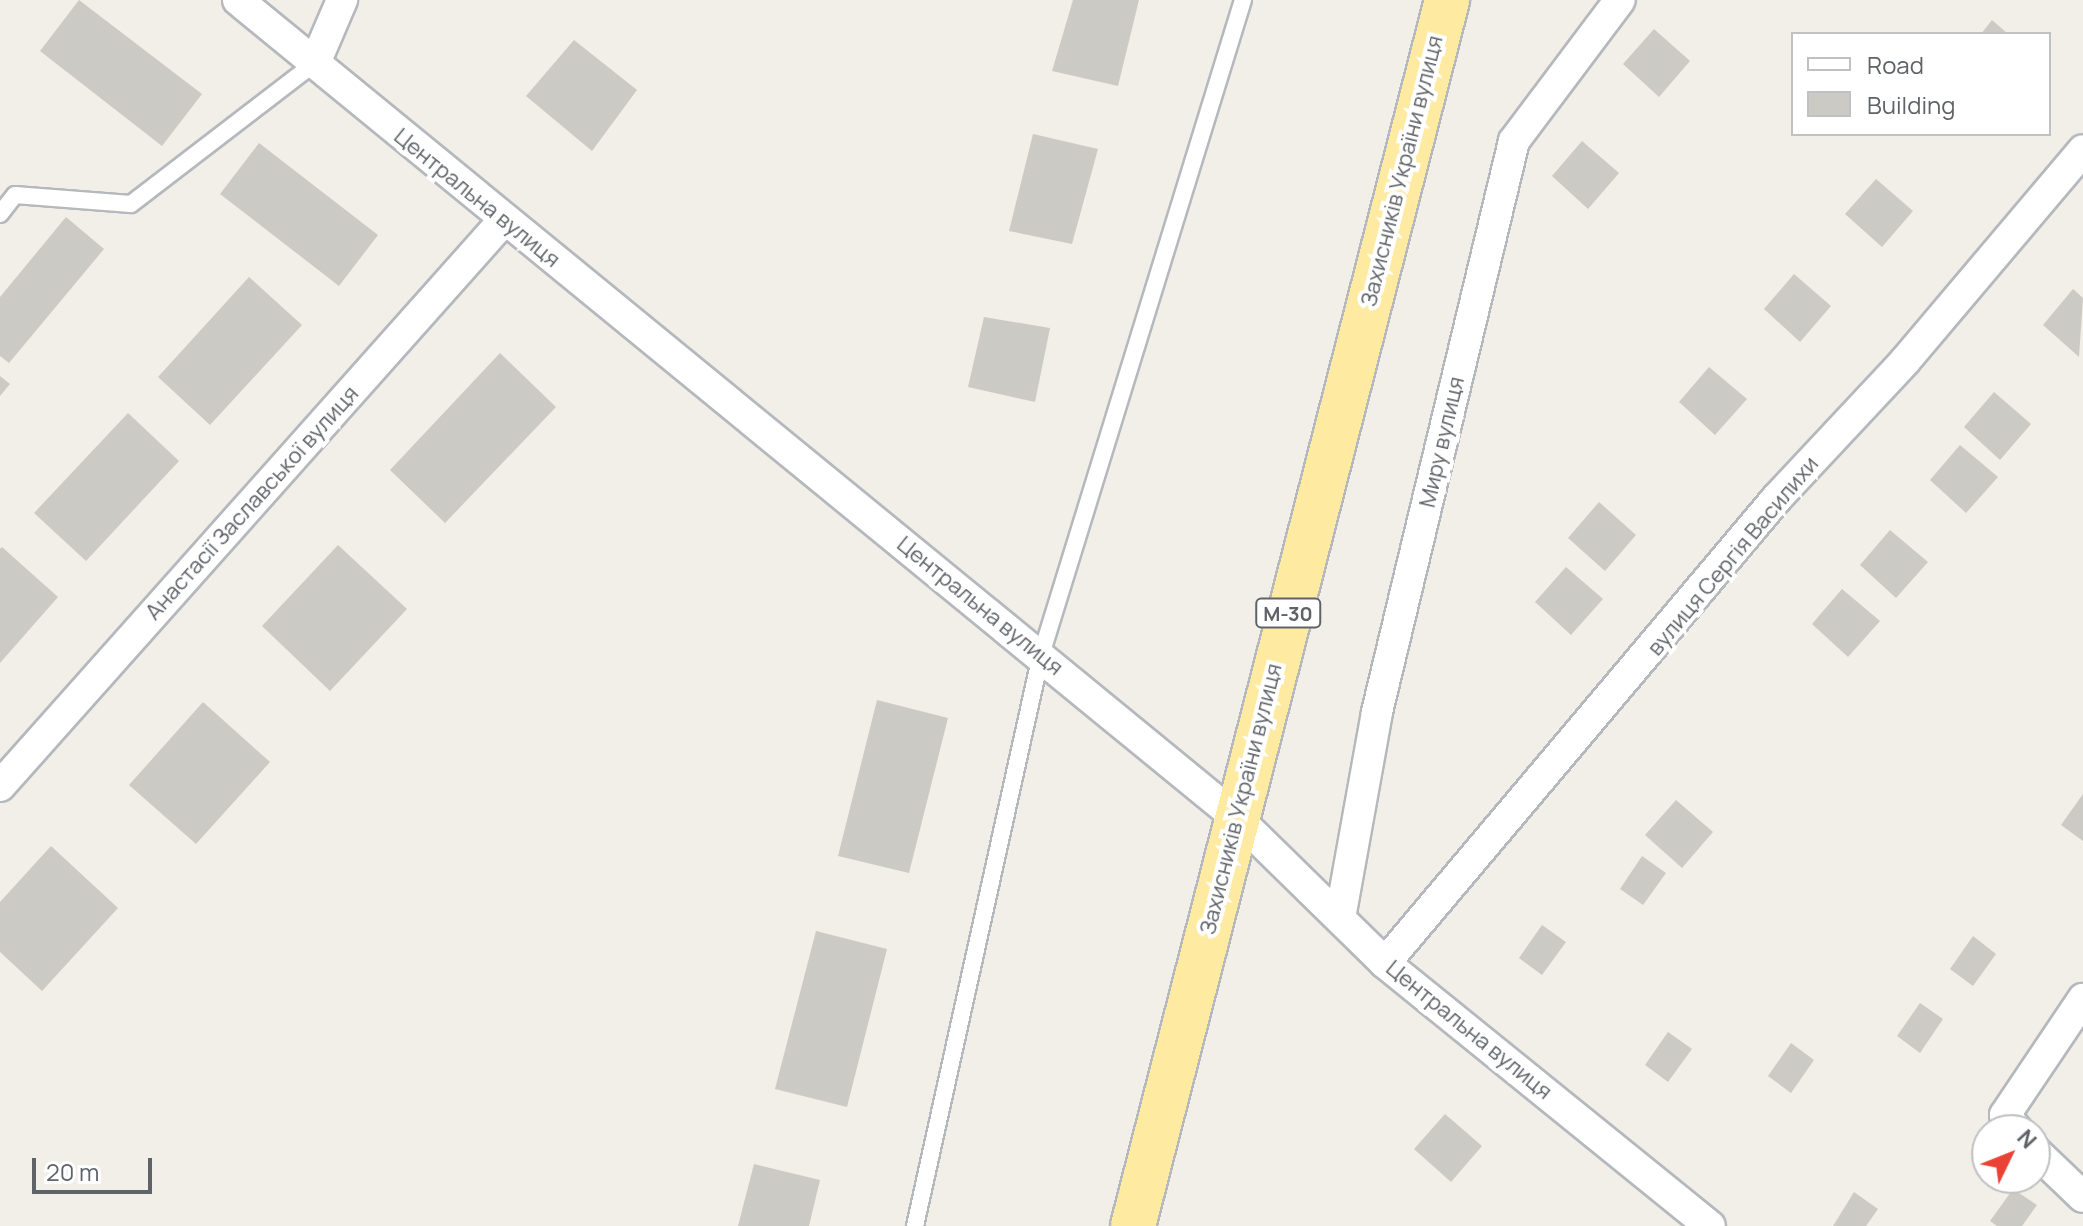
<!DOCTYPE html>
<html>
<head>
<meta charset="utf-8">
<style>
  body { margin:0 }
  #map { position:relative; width:2083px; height:1226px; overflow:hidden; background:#f1efe8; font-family:Manrope,sans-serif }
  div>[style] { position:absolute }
  .building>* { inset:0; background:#cccac5 }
  .roads { filter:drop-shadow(2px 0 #b5b8bc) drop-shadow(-2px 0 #b5b8bc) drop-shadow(0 2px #b5b8bc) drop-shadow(0 -2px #b5b8bc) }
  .service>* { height:16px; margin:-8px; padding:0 8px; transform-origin:8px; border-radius:8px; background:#fff }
  .minor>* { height:30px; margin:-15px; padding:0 15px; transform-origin:15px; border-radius:15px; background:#fff }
  .trunk>* { height:44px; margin:-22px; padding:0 22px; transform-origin:22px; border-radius:22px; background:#feeaa1 }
  span { translate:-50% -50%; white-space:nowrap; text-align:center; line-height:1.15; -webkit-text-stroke:8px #fff; paint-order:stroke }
  .shield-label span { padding:2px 6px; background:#fff; border:2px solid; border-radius:6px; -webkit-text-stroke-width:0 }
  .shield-label { font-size:20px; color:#5f6368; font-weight:700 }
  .street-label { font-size:22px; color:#5f6368 }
  .legend { position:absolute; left:1791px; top:32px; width:260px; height:104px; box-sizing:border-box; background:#fff; border:2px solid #bfc1c3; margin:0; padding:10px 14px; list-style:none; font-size:24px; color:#5f6368 }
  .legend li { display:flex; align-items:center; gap:16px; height:40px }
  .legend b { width:40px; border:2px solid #bfc1c3 }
  .north { position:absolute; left:1971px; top:1114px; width:80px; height:80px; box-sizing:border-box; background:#fff; border:2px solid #bfc1c3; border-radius:50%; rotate:47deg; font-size:22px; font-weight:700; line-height:32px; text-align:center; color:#5f6368 }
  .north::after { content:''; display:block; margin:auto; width:28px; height:36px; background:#ea4335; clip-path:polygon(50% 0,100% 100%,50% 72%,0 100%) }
  .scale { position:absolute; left:32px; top:1158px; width:120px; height:36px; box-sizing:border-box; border:4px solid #5f6368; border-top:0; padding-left:10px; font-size:24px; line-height:28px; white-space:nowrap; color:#5f6368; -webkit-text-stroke:6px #fff; paint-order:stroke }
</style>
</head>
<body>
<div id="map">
  <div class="building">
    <div style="clip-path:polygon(79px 0,202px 94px,162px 146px,40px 51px)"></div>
    <div style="clip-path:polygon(1073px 0,1139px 0,1118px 86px,1052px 71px)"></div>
    <div style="clip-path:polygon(1992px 20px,2008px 34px,1981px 34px)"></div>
    <div style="clip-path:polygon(1654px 29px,1690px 61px,1659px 97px,1623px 64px)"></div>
    <div style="clip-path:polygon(574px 40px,637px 90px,592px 151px,526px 96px)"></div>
    <div style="clip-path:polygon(1033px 134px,1098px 149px,1072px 244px,1009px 231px)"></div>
    <div style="clip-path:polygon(1582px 141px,1619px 173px,1588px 209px,1552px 176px)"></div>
    <div style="clip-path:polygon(259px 143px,378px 235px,339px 286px,220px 194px)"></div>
    <div style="clip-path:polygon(1876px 179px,1913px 211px,1882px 247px,1845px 214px)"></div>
    <div style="clip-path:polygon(66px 217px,104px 249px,9px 363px,0 356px,0 297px)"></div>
    <div style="clip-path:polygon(1794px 274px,1831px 306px,1800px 342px,1764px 309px)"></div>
    <div style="clip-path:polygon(249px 277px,302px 325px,210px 425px,158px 377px)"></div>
    <div style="clip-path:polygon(2073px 289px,2083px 298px,2079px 357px,2043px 325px)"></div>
    <div style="clip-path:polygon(984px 317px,1050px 328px,1035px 402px,968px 387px)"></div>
    <div style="clip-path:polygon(500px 353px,556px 407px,445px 523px,390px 470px)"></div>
    <div style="clip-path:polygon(1709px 367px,1747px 399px,1715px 435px,1679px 402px)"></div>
    <div style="clip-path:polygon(0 376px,10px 384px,0 396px)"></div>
    <div style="clip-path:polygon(1994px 392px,2031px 424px,2000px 460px,1964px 427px)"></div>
    <div style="clip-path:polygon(128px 413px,179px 461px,86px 561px,34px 513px)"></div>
    <div style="clip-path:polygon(1960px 445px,1998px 477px,1966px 513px,1930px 480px)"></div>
    <div style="clip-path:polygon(1599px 502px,1636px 535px,1605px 571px,1568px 538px)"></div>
    <div style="clip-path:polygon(1890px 530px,1928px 562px,1896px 598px,1860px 565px)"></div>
    <div style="clip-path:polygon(338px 545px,407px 609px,330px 691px,262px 626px)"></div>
    <div style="clip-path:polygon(2px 547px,58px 597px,0 663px,0 549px)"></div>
    <div style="clip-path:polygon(1566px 567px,1603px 599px,1571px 635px,1535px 602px)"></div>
    <div style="clip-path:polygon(1842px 589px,1880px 621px,1848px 657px,1812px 624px)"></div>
    <div style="clip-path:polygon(877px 700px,948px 718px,909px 873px,838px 856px)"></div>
    <div style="clip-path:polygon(203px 702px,270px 762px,196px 844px,129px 785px)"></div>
    <div style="clip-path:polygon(2083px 794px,2083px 841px,2061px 825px)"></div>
    <div style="clip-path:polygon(1676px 800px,1713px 832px,1682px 868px,1645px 835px)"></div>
    <div style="clip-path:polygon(51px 846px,118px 908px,42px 991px,0 952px,0 902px)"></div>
    <div style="clip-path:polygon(1642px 856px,1666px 873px,1643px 905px,1620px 889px)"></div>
    <div style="clip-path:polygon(1542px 925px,1566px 942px,1542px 975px,1519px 958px)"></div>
    <div style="clip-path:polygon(816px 931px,887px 949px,847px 1107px,775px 1089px)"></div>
    <div style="clip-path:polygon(1973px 936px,1996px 954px,1973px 986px,1950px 969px)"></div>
    <div style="clip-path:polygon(1920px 1003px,1943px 1019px,1920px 1053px,1897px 1036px)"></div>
    <div style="clip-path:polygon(1668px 1032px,1692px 1049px,1668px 1082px,1645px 1065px)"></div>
    <div style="clip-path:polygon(1791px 1043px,1814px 1060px,1791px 1093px,1768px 1076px)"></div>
    <div style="clip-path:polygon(1445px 1114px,1482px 1146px,1451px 1182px,1414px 1149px)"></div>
    <div style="clip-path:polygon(754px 1164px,820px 1180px,809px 1226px,738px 1226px)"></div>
    <div style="clip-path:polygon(2013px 1189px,2037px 1205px,2022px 1226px,1997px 1226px,1990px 1221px)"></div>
    <div style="clip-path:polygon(1854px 1192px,1878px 1209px,1866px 1226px,1833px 1226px)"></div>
  </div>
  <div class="roads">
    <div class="service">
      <div style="left:0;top:214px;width:24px;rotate:-52deg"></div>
      <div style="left:15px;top:195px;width:116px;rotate:4.4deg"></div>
      <div style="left:131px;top:204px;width:232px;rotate:-37.5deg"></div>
      <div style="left:915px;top:1226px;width:585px;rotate:-77.56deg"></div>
      <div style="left:1041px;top:655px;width:685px;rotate:-72.86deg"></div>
    </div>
    <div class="minor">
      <div style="left:238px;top:0;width:1290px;rotate:39.31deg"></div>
      <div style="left:1236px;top:817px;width:209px;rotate:44.4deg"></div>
      <div style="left:1385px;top:963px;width:418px;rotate:39deg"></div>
      <div style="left:315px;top:63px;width:69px;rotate:-66.8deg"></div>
      <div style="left:0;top:786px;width:758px;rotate:-48.32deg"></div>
      <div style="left:1340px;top:918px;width:209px;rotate:-79.8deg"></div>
      <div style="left:1377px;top:712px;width:587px;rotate:-76.51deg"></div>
      <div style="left:1514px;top:141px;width:176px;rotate:-53.1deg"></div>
      <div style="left:1385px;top:963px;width:608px;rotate:-49.87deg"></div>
      <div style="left:1777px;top:498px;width:187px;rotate:-46.9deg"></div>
      <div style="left:1905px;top:361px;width:276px;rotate:-49.8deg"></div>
      <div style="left:2017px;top:1130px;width:19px;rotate:-129deg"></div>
      <div style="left:2005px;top:1115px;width:140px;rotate:-56.1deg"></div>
      <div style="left:2035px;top:1151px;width:66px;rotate:43.8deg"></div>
    </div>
    <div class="trunk">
      <div style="left:1133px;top:1226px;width:1266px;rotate:-75.63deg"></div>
    </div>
  </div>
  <div class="shield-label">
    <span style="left:1288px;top:613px">М-30</span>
  </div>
  <div class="street-label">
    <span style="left:1402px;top:171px;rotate:-76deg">Захисників України вулиця</span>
    <span style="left:477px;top:198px;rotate:39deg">Центральна вулиця</span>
    <span style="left:1442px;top:442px;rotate:-77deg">Миру вулиця</span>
    <span style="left:252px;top:503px;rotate:-48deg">Анастасії Заславської вулиця</span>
    <span style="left:1733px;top:556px;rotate:-50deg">вулиця Сергія Василихи</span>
    <span style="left:980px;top:606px;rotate:39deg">Центральна вулиця</span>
    <span style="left:1241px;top:799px;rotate:-76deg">Захисників України вулиця</span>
    <span style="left:1469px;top:1030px;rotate:39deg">Центральна вулиця</span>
  </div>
  <ul class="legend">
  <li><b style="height:10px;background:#fff"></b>Road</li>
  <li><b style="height:22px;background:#cccac5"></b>Building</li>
  </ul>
  <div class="north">N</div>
  <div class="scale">20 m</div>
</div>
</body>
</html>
